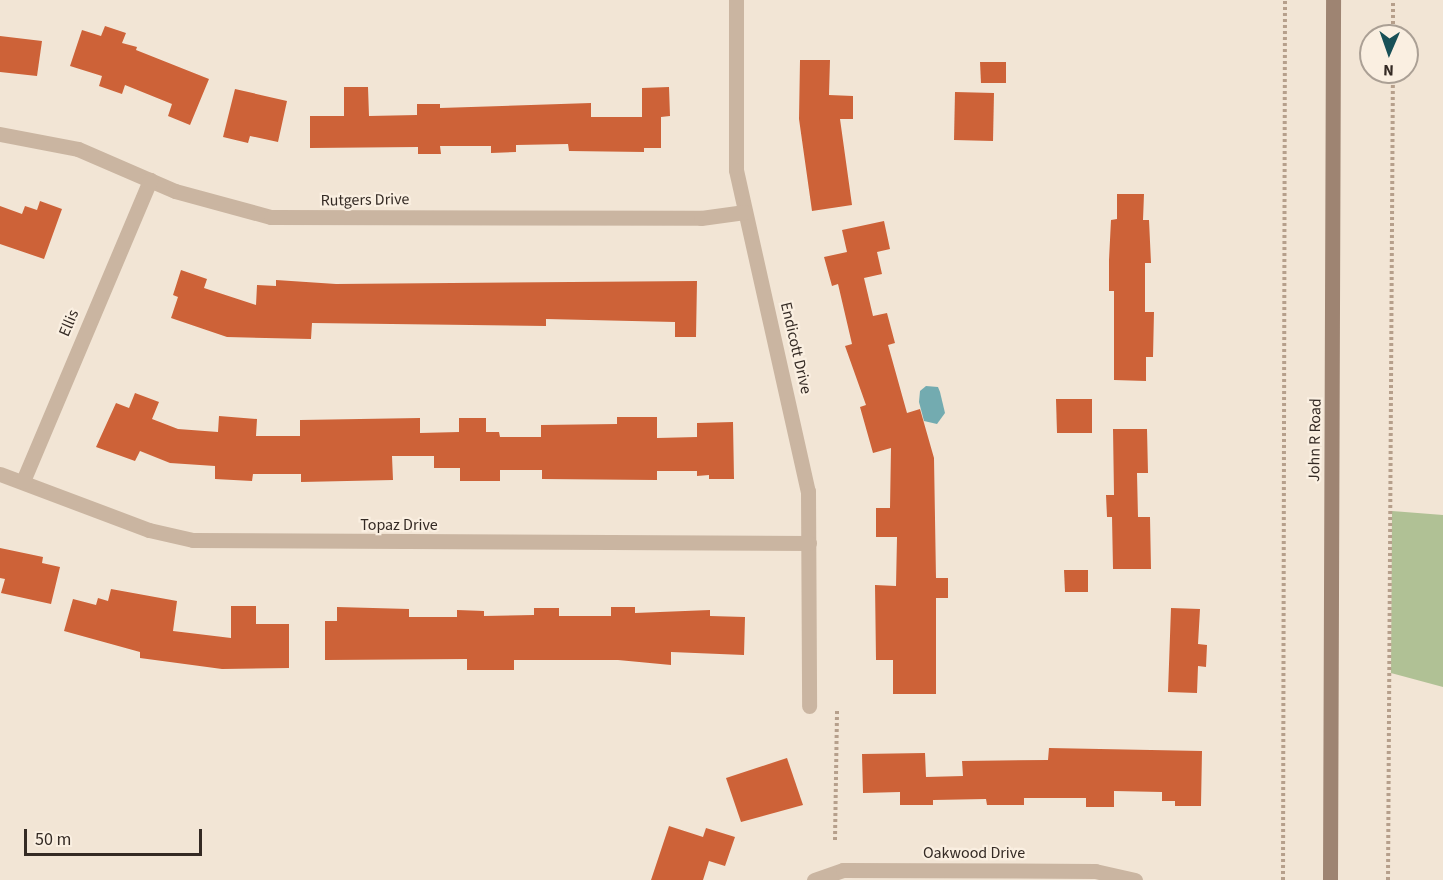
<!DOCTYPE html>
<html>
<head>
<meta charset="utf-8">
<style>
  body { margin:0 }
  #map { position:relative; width:1443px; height:880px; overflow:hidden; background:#f2e5d5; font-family:"Source Sans 3",sans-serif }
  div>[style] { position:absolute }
  .green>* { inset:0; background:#b0c195 }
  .water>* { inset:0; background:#73abb0 }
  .building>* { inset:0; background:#cd6238 }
  .path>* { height:4px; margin-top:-2px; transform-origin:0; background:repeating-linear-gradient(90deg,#b69f8b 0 3px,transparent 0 6px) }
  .street>* { height:15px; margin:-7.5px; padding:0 7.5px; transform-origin:7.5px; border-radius:7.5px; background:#cab5a1 }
  .secondary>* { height:15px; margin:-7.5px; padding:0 7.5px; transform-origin:7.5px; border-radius:7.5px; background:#9e8472 }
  span { translate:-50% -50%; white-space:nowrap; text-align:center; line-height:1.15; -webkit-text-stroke:4.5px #faefe1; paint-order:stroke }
  .street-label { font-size:16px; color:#342a24 }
  .north { position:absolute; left:1359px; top:24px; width:60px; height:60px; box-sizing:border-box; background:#faefe1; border:2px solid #aba095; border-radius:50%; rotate:182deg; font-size:16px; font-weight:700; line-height:24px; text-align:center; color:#342a24 }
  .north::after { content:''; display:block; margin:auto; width:21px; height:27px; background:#185057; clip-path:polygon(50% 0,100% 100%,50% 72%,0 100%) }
  .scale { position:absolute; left:24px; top:829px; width:178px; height:27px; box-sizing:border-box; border:3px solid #342a24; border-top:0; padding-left:8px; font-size:18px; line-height:21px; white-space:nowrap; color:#342a24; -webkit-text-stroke:4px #faefe1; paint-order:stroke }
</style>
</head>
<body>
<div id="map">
  <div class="green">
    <div style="clip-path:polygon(1392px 511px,1443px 515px,1443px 687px,1391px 673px)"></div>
  </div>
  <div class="water">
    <div style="clip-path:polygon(926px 386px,938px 387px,940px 392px,945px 413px,937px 424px,924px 421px,919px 402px,920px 391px)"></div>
  </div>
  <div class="building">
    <div style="clip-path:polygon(105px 26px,126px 33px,122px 43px,137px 47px,136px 50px,209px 79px,190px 125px,168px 116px,172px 104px,125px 85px,122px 94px,99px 86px,102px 76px,70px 66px,82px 30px,101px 36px)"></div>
    <div style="clip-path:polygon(0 36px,42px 41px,37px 76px,0 72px)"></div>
    <div style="clip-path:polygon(800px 60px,830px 60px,829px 95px,853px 96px,853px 119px,840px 119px,852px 205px,812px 211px,799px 119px)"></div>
    <div style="clip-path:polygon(980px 62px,1006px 62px,1006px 83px,981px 83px)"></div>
    <div style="clip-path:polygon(344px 87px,368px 87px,369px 116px,417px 115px,417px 104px,440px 104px,440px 108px,591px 103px,591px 117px,642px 117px,642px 88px,669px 87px,670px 116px,661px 117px,661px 148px,644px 148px,644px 152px,569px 151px,568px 144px,516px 145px,516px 152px,491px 153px,491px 146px,440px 146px,441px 154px,418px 154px,418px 147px,310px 148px,310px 116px,344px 116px)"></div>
    <div style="clip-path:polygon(235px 89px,287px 101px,278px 142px,250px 136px,248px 143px,223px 137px)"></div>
    <div style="clip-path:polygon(955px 92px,994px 93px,993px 141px,954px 140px)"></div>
    <div style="clip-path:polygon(1117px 194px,1144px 194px,1143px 220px,1149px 220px,1151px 263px,1145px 263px,1145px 312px,1154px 312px,1153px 357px,1146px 357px,1146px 381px,1114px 380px,1114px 291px,1109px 291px,1109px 260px,1111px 220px,1117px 219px)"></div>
    <div style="clip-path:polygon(40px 201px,62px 209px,44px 259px,0 244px,0 206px,22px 214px,25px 206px,37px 210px)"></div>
    <div style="clip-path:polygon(884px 221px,890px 249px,877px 252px,882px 274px,864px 278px,873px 316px,887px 313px,895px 343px,888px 345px,907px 413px,920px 409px,934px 458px,936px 578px,948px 578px,948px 598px,936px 598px,936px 694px,893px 694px,893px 660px,876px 660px,875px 585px,896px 586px,897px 537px,876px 537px,876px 508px,890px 508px,891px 448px,873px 453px,860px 407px,866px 405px,845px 346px,852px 344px,838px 284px,832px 286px,824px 257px,847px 252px,842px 230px)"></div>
    <div style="clip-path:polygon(181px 270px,207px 279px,204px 288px,256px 305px,257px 285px,276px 286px,276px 280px,336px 284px,697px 281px,696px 337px,675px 337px,675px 322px,546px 319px,546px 326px,312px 323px,311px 339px,227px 337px,171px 318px,178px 297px,173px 295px)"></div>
    <div style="clip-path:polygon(135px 393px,159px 402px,152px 419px,178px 429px,218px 432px,219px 416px,257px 419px,256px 436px,300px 436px,300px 420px,420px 418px,420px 433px,459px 432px,459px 418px,486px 418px,486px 432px,499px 432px,500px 437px,541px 437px,541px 425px,617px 424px,617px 417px,657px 417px,657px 438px,697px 437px,697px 423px,733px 422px,734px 479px,709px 479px,709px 475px,697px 476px,697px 471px,657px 471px,657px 480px,542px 479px,542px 470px,500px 470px,500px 481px,460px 481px,460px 468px,434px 468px,434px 456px,392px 456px,393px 480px,301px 482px,301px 474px,253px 474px,252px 481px,215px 479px,215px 466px,170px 463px,140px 451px,135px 461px,96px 447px,116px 403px,129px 408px)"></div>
    <div style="clip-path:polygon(1056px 399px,1092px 399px,1092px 433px,1057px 433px)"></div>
    <div style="clip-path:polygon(1113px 429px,1147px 429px,1148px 473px,1137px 473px,1138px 517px,1150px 517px,1151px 569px,1113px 569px,1112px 517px,1107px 517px,1106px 495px,1114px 495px)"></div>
    <div style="clip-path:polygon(0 548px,43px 557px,42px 563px,60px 567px,51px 604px,1px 593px,5px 579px,0 578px)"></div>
    <div style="clip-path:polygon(1064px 570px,1088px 570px,1088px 592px,1065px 592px)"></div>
    <div style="clip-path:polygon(111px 589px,177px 601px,173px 631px,231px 638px,231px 606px,256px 606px,256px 624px,289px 624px,289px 668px,222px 669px,140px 658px,140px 652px,64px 631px,73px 599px,96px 605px,98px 598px,108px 601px)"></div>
    <div style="clip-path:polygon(337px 607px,409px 609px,409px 617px,457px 617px,457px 610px,484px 611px,484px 616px,534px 615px,534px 608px,559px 608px,559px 616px,611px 616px,611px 607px,635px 607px,635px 613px,710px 610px,710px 616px,745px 617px,744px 655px,671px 652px,671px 665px,618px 660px,514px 660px,514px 670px,467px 670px,467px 659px,325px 660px,325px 621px,337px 621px)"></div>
    <div style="clip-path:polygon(1171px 608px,1200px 609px,1198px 644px,1207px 645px,1206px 667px,1198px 666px,1197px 693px,1168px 692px)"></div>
    <div style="clip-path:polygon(1049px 748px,1202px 751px,1201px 806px,1175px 806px,1175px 801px,1162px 801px,1162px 792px,1114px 791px,1114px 807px,1086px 807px,1086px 798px,1024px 798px,1024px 805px,987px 805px,986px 799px,933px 800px,933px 805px,900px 805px,900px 792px,863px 793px,862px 754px,925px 753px,926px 777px,963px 776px,962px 761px,1048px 760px)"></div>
    <div style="clip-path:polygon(787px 758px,803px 805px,741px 822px,726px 778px)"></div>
    <div style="clip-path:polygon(669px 826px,703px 837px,706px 828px,735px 837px,725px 866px,709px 861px,703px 880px,651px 880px)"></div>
  </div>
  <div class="path">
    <div style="left:1393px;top:36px;width:36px;rotate:-90deg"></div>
    <div style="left:835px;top:840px;width:132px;rotate:-89.1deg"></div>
    <div style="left:1283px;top:880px;width:880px;rotate:-89.87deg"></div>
    <div style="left:1388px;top:880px;width:808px;rotate:-89.65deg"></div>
  </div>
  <div class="street">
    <div style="left:736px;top:0;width:170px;rotate:90deg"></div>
    <div style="left:736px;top:170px;width:329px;rotate:77.4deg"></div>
    <div style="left:808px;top:491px;width:215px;rotate:89.7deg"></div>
    <div style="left:0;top:134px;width:79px;rotate:10.9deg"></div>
    <div style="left:78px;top:149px;width:106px;rotate:23.4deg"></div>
    <div style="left:175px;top:191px;width:99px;rotate:15.2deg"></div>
    <div style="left:271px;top:217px;width:430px;rotate:0.1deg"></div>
    <div style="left:701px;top:218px;width:44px;rotate:-7.8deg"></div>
    <div style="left:0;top:474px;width:159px;rotate:20.6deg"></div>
    <div style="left:149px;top:530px;width:45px;rotate:12.8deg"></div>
    <div style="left:193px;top:540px;width:616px;rotate:0.28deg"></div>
    <div style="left:23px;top:481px;width:327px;rotate:-67.1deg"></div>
    <div style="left:814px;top:880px;width:31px;rotate:-19deg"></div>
    <div style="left:843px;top:870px;width:252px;rotate:0.2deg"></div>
    <div style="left:1095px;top:871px;width:41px;rotate:12.7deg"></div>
  </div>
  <div class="secondary">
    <div style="left:1330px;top:880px;width:880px;rotate:-89.8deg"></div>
  </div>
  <div class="street-label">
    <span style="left:365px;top:200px;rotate:-1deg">Rutgers Drive</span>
    <span style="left:69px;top:323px;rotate:-67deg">Ellis</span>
    <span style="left:796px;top:348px;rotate:77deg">Endicott Drive</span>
    <span style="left:1315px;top:440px;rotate:-89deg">John R Road</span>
    <span style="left:399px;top:525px">Topaz Drive</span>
    <span style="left:974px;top:853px">Oakwood Drive</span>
  </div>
  <div class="north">N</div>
  <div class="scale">50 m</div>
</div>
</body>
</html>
